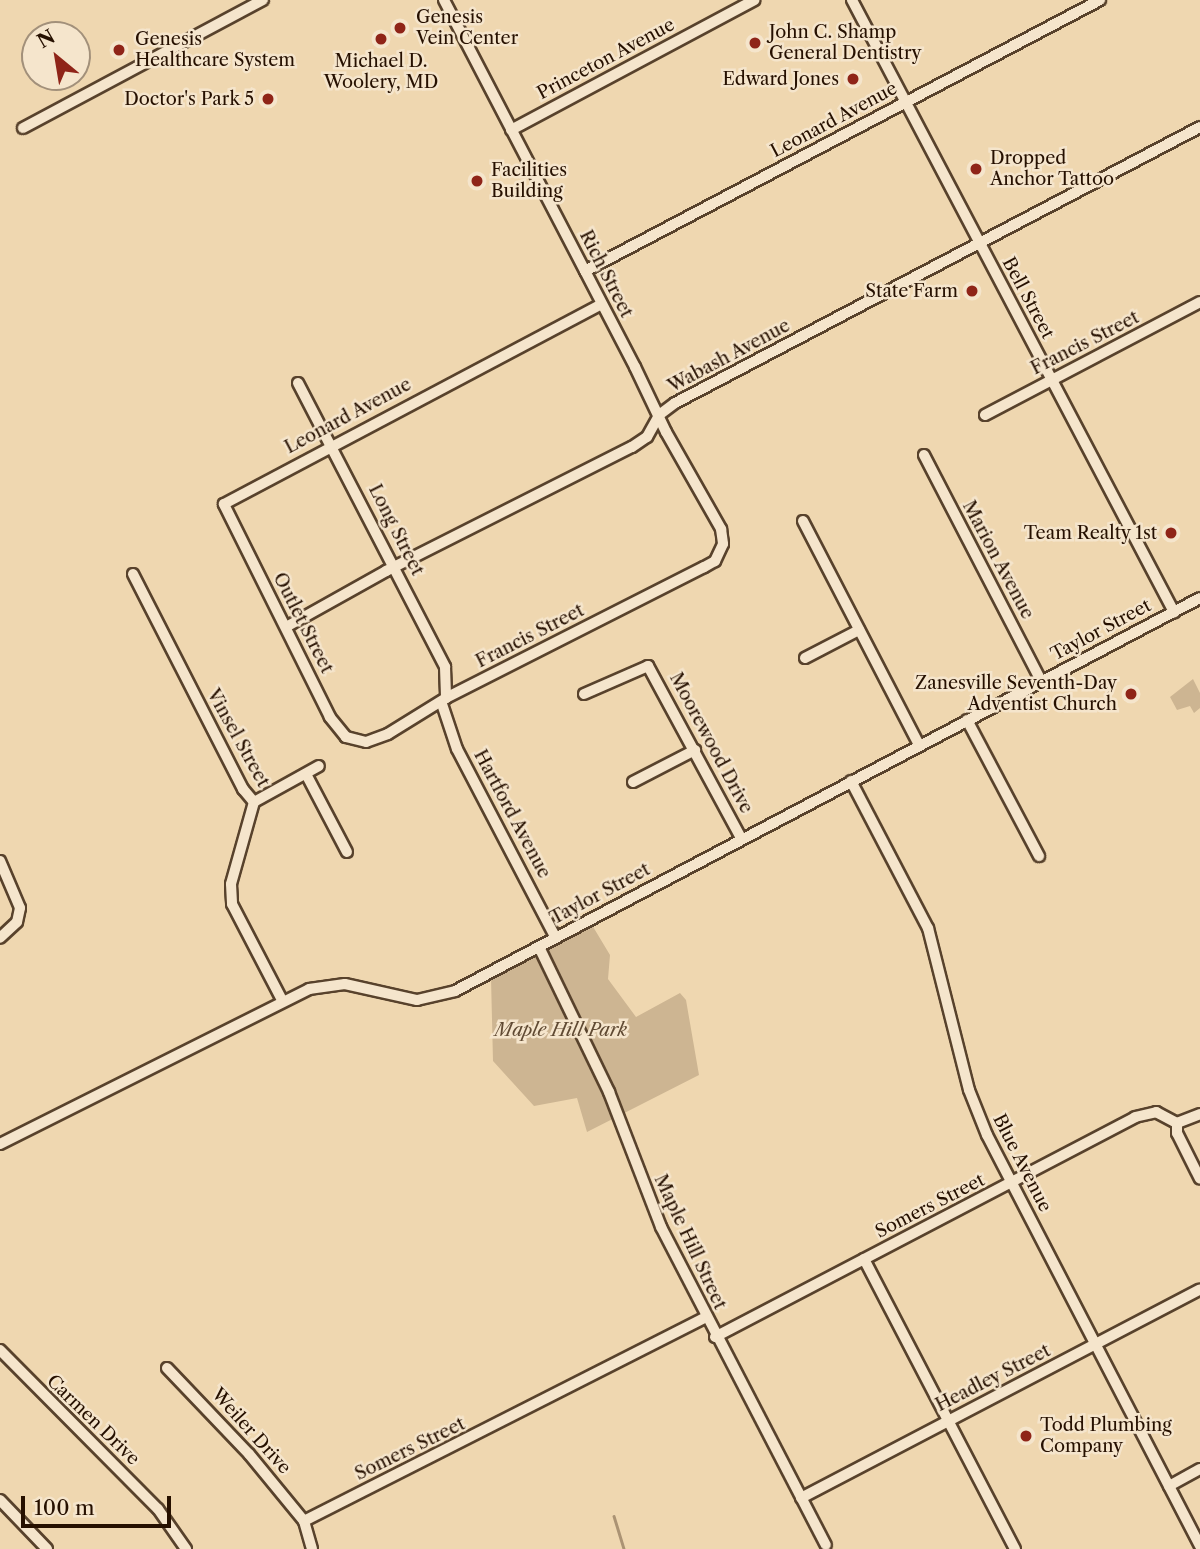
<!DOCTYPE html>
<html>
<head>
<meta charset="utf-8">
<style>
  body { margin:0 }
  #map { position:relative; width:1200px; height:1549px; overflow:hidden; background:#efd7b0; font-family:"Libre Caslon Text",serif }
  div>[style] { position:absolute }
  .green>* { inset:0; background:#cdb592 }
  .stream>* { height:2.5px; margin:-1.25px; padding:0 1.25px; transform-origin:1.25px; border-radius:1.25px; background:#ab9374 }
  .roads { filter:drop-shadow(2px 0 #58422c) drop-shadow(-2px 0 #58422c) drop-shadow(0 2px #58422c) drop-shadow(0 -2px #58422c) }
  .minor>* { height:10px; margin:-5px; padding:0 5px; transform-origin:5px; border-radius:5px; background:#f5e5cc }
  .dots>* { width:19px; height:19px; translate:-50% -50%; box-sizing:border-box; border:4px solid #f5e5cc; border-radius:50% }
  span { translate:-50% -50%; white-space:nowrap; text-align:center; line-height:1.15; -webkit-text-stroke:5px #f5e5cc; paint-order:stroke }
  .poi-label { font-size:18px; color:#261000 }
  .left { translate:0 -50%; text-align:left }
  .right { translate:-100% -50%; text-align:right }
  .street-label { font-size:18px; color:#261000 }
  .park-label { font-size:18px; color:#604a33; font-style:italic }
  .north { position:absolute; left:21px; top:21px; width:70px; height:70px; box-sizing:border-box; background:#f5e5cc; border:2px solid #a2907a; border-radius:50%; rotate:330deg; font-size:19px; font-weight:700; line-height:28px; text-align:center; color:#261000 }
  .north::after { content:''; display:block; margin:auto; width:24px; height:32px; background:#8f2418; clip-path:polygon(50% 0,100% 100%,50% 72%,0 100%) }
  .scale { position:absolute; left:21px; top:1496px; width:150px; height:32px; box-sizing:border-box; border:4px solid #261000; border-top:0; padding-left:9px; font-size:21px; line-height:24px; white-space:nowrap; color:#261000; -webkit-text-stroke:5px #f5e5cc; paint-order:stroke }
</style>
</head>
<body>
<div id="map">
  <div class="green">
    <div style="clip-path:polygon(1193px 679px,1200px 693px,1200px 708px,1194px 713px,1190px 706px,1177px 710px,1170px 697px)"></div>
    <div style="clip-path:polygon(592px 925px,610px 955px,608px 979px,636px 1017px,680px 993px,686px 1000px,699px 1075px,587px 1132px,577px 1098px,534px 1106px,493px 1061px,491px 978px)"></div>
  </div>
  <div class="stream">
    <div style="left:614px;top:1516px;width:34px;rotate:73deg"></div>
  </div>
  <div class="roads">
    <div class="minor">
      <div style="left:444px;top:0;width:414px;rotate:62.5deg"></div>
      <div style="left:635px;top:367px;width:72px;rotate:64.5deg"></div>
      <div style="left:666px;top:432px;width:112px;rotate:60.4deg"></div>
      <div style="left:721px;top:529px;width:15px;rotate:82deg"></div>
      <div style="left:723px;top:544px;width:19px;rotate:115deg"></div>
      <div style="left:715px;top:561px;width:13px;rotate:151deg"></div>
      <div style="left:704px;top:567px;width:289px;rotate:153.1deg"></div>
      <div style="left:446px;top:698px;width:68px;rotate:148.2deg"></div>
      <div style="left:388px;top:734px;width:23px;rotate:160deg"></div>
      <div style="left:366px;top:742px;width:21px;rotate:-166deg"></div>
      <div style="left:346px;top:737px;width:26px;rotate:-129deg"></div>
      <div style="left:330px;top:717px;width:238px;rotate:-116.5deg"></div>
      <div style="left:224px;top:504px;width:427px;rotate:-27.9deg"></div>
      <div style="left:852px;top:0;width:692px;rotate:62.25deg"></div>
      <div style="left:23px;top:128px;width:272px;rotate:-28.1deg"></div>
      <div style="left:511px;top:130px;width:276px;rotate:-28.1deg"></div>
      <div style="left:585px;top:271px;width:582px;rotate:-27.75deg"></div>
      <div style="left:298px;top:383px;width:320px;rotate:62.6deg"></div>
      <div style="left:445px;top:667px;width:31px;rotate:88deg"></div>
      <div style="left:985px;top:415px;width:243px;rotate:-27.7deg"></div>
      <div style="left:924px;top:455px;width:254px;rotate:62.6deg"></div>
      <div style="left:803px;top:521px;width:252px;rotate:62.6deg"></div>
      <div style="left:133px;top:574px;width:242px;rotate:62.9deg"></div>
      <div style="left:243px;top:789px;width:17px;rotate:50deg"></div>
      <div style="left:254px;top:802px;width:85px;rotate:105.7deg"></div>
      <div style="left:231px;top:884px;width:20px;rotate:87deg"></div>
      <div style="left:232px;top:904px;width:108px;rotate:62.5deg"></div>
      <div style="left:286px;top:627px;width:115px;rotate:-29.2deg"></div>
      <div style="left:386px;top:571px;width:275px;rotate:-26.8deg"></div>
      <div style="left:632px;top:447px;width:18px;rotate:-34deg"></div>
      <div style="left:647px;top:437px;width:25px;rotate:-61deg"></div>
      <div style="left:659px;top:415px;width:20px;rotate:-37deg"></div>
      <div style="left:675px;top:403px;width:593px;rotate:-27.73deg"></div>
      <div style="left:805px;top:658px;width:61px;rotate:-27.4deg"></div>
      <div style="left:584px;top:694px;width:70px;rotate:-23.6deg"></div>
      <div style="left:648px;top:666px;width:196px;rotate:61.6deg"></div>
      <div style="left:442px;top:704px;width:47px;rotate:71.6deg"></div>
      <div style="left:457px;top:749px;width:213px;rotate:62.4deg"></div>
      <div style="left:967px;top:720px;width:154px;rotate:62.1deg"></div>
      <div style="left:306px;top:774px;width:88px;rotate:62.3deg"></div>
      <div style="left:851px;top:781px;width:166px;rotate:62.4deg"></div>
      <div style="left:928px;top:928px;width:167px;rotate:75.8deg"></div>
      <div style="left:969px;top:1090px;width:48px;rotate:68.2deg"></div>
      <div style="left:987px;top:1135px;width:463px;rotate:62.6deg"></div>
      <div style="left:633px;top:782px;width:70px;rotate:-27.3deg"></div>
      <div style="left:254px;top:802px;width:74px;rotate:-29deg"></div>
      <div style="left:0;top:861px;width:51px;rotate:66.9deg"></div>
      <div style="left:20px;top:908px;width:14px;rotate:102deg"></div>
      <div style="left:17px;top:922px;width:23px;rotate:137deg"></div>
      <div style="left:539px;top:947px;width:161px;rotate:64.2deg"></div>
      <div style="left:609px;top:1092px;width:145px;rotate:68.9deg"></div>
      <div style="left:661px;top:1227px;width:358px;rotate:62.6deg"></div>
      <div style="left:1177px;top:1123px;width:10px;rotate:90deg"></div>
      <div style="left:1177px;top:1133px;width:51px;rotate:63.4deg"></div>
      <div style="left:0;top:1144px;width:346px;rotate:-26.6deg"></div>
      <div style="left:309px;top:989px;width:36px;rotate:-8deg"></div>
      <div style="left:345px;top:984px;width:74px;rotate:12.5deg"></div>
      <div style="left:417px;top:1000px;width:39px;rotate:-13deg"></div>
      <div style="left:455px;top:991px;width:842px;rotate:-27.81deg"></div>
      <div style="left:864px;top:1259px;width:327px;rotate:62.5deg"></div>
      <div style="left:715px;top:1337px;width:474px;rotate:-27.6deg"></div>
      <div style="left:1135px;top:1117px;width:22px;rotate:-13deg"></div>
      <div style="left:1156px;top:1112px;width:24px;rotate:28deg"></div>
      <div style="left:1177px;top:1123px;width:25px;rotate:-21deg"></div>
      <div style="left:0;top:1350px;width:224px;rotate:45.2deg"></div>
      <div style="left:158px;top:1509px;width:49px;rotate:55deg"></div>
      <div style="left:167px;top:1368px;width:119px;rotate:46.4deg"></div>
      <div style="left:249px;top:1454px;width:87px;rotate:50.6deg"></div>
      <div style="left:1169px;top:1486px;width:35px;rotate:-29deg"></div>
      <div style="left:801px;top:1498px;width:450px;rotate:-27.6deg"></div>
      <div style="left:0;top:1500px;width:68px;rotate:46.2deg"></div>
      <div style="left:312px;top:1549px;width:29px;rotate:-106deg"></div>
      <div style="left:304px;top:1521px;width:451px;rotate:-26.9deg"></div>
    </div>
  </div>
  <div class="dots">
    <div style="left:400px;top:28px;background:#8f2418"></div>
    <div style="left:381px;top:39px;background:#8f2418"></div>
    <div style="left:755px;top:43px;background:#8f2418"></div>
    <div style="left:119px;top:50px;background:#8f2418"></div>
    <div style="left:853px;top:79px;background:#8f2418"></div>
    <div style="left:268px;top:99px;background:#8f2418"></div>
    <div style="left:976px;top:169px;background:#8f2418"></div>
    <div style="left:477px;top:181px;background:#8f2418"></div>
    <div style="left:972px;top:291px;background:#8f2418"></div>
    <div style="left:1171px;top:533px;background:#8f2418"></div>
    <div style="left:1131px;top:694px;background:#8f2418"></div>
    <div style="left:1026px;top:1436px;background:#8f2418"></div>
  </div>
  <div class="poi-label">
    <span class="left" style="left:416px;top:28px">Genesis<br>Vein Center</span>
    <span class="left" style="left:769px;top:43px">John C. Shamp<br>General Dentistry</span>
    <span class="left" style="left:135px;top:50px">Genesis<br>Healthcare System</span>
    <span style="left:381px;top:72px">Michael D.<br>Woolery, MD</span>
    <span class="right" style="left:839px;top:79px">Edward Jones</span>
    <span class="right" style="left:254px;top:99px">Doctor's Park 5</span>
    <span class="left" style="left:990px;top:169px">Dropped<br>Anchor Tattoo</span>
    <span class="left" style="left:491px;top:181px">Facilities<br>Building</span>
    <span class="right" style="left:958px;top:291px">State Farm</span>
    <span class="right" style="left:1157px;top:533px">Team Realty 1st</span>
    <span class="right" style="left:1117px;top:694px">Zanesville Seventh-Day<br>Adventist Church</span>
    <span class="left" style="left:1040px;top:1436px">Todd Plumbing<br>Company</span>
  </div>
  <div class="street-label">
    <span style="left:606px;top:59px;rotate:-28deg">Princeton Avenue</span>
    <span style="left:834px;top:120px;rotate:-28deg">Leonard Avenue</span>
    <span style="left:606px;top:274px;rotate:63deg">Rich Street</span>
    <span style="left:1028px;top:298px;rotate:62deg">Bell Street</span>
    <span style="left:1085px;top:343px;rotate:-27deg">Francis Street</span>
    <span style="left:729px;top:356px;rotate:-28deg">Wabash Avenue</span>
    <span style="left:348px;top:416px;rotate:-28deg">Leonard Avenue</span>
    <span style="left:396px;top:530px;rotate:63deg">Long Street</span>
    <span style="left:998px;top:560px;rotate:62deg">Marion Avenue</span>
    <span style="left:303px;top:623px;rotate:63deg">Outlet Street</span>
    <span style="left:1101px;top:630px;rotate:-28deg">Taylor Street</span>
    <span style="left:530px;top:636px;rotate:-27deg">Francis Street</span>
    <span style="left:238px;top:738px;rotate:61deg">Vinsel Street</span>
    <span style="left:711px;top:743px;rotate:62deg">Moorewood Drive</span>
    <span style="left:512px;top:814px;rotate:62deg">Hartford Avenue</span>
    <span style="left:600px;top:894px;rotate:-28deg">Taylor Street</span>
    <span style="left:1022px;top:1163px;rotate:63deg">Blue Avenue</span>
    <span style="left:930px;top:1206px;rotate:-27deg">Somers Street</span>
    <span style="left:690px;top:1242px;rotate:65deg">Maple Hill Street</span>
    <span style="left:993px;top:1378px;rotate:-27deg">Headley Street</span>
    <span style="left:93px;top:1420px;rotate:44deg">Carmen Drive</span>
    <span style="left:251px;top:1431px;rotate:48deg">Weiler Drive</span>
    <span style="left:410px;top:1449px;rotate:-26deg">Somers Street</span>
  </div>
  <div class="park-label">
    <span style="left:561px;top:1030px">Maple Hill Park</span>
  </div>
  <div class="north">N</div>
  <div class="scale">100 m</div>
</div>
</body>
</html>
